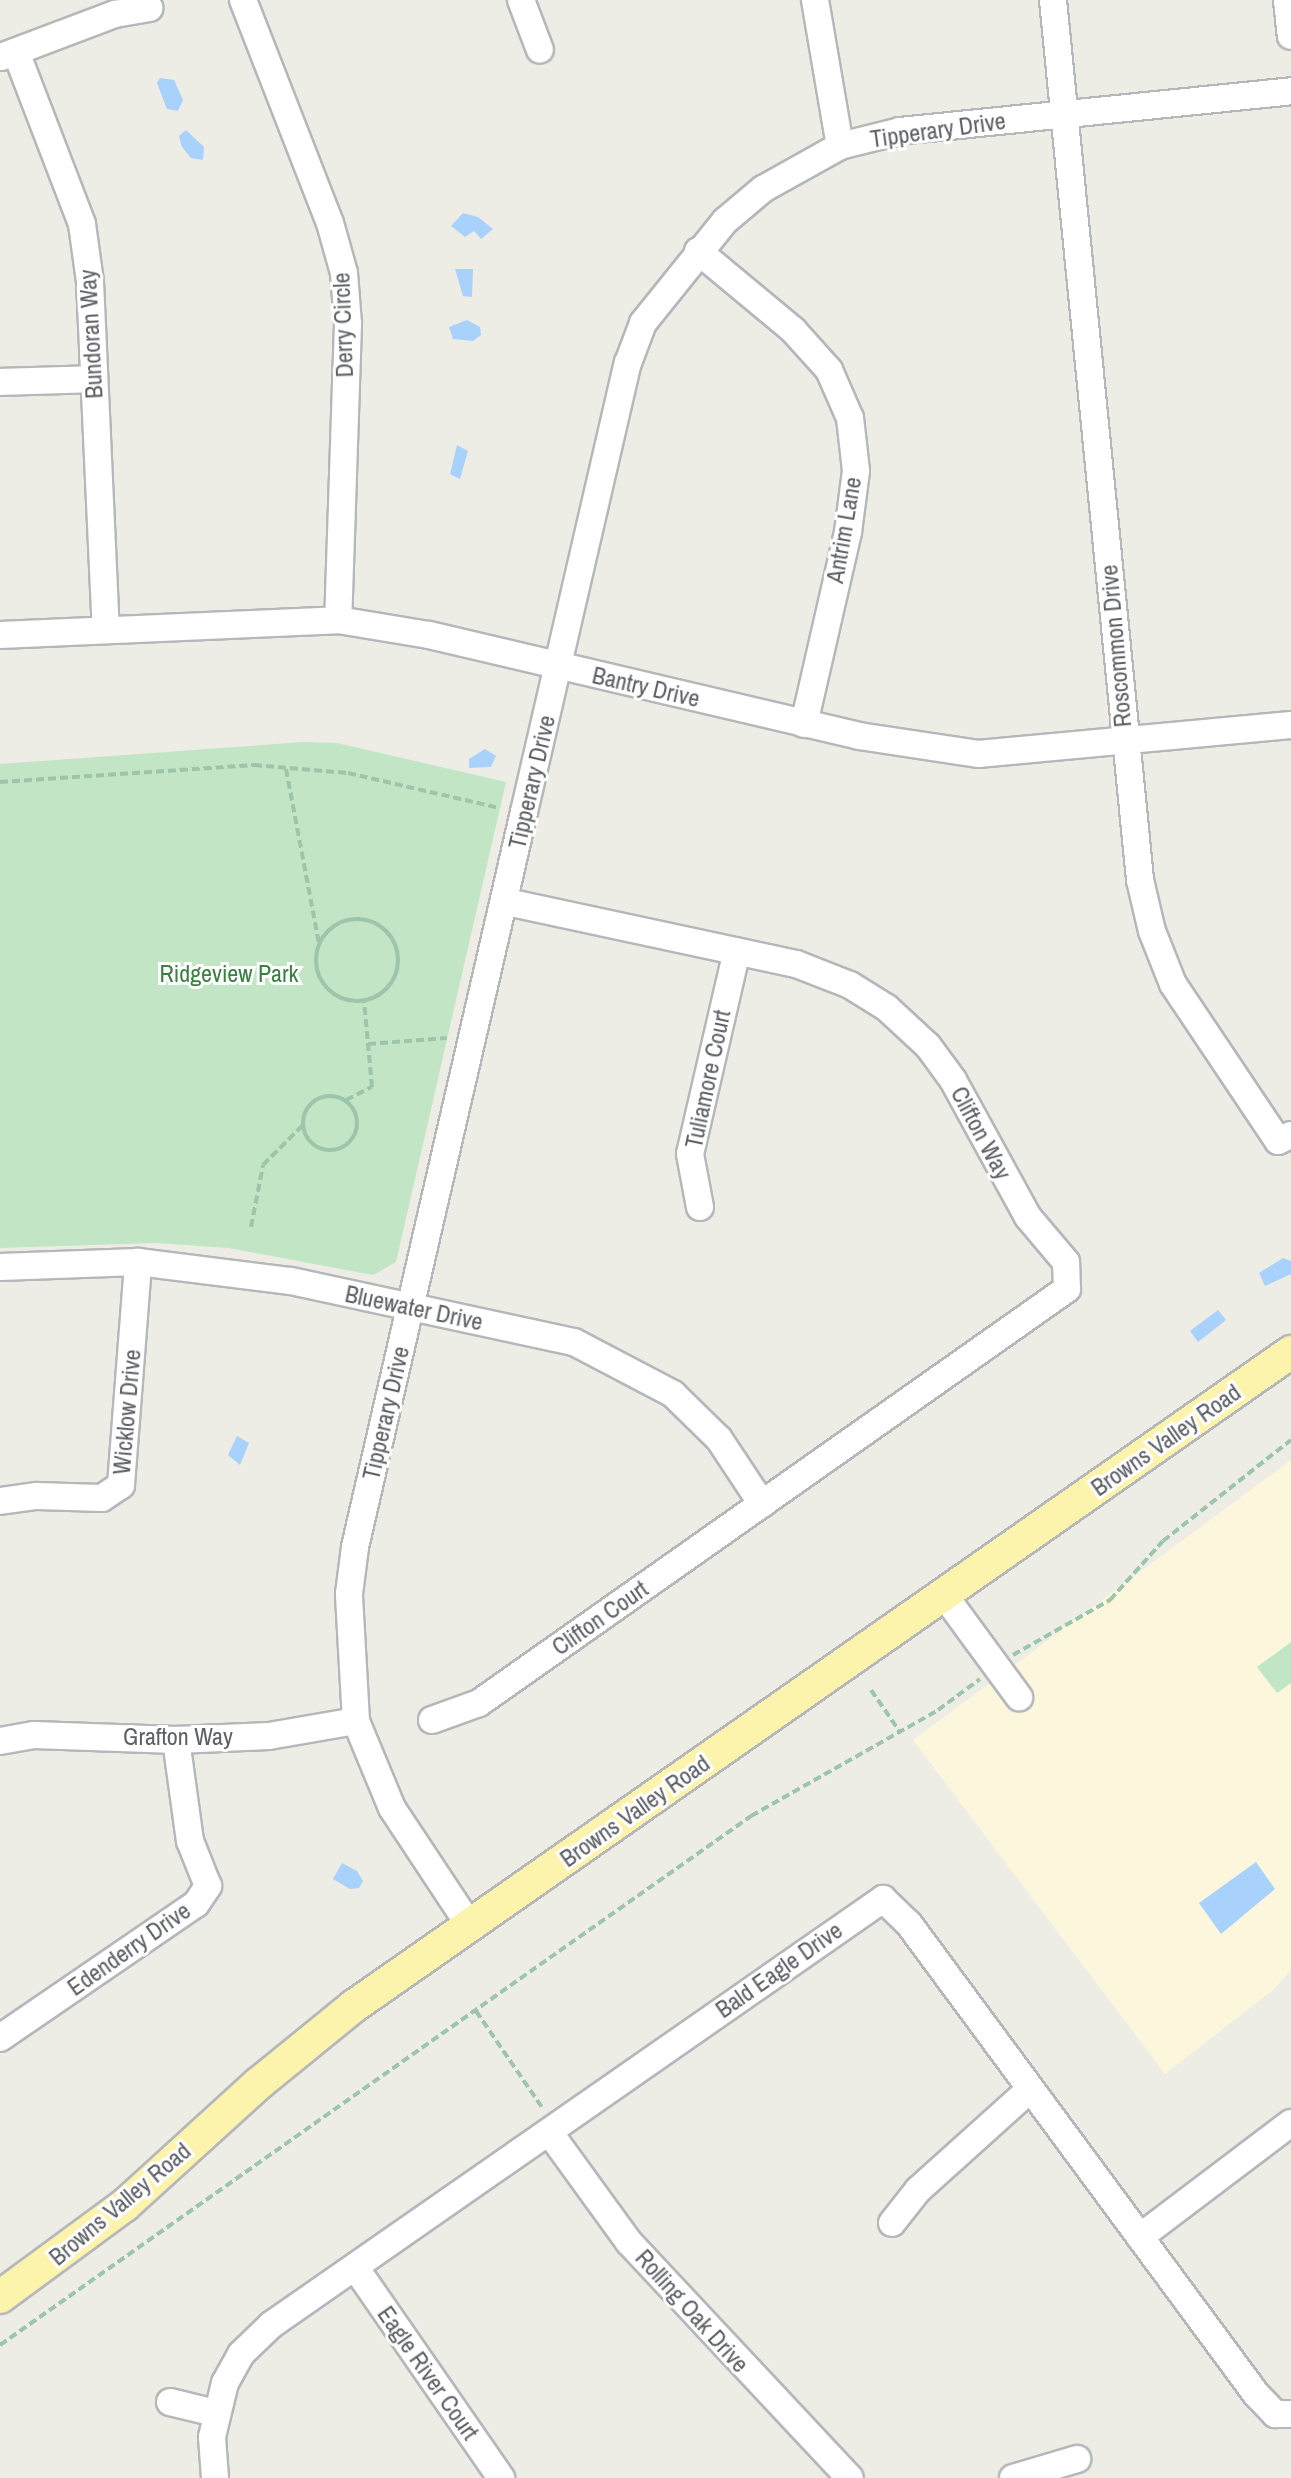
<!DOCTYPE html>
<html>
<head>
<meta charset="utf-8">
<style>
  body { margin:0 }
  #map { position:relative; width:1291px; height:2478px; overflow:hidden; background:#eeede5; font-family:"Archivo Narrow",sans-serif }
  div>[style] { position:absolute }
  .commercial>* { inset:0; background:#fcf7dc }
  .green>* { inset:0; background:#c2e5c5 }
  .water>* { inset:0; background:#a8d1fc }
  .path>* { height:4px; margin-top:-2px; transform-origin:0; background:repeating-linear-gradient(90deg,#9cc5ab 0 8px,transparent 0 12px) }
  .path>.ring { margin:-2px; padding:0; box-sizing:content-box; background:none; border:4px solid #9cc5ab; border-radius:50% }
  .roads { filter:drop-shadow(2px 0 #b5b7bb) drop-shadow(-2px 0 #b5b7bb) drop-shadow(0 2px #b5b7bb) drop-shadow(0 -2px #b5b7bb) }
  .minor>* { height:26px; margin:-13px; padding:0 13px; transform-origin:13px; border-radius:13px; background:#fff }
  .major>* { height:32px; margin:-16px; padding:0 16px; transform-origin:16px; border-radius:16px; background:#fcf4ad }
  span { translate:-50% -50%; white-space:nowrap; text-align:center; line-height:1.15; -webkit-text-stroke:6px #fff; paint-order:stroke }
  .street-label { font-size:24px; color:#5d6065 }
  .park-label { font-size:24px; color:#388140 }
</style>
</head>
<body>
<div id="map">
  <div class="commercial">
    <div style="clip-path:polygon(1291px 1460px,1291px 1970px,1273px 1990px,1165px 2074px,913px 1740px)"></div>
  </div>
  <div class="green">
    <div style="clip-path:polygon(304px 742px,337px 743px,506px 782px,396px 1262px,373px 1275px,229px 1248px,156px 1243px,0 1248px,0 764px)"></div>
    <div style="clip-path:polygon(1291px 1642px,1291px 1683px,1277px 1693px,1257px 1667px)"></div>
  </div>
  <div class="water">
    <div style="clip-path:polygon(160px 78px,174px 80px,183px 100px,178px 111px,167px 109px,157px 83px)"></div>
    <div style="clip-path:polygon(186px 130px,204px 147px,203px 160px,191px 158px,182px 147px,179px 136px)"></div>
    <div style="clip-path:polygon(463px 213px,478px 217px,493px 229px,481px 239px,474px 231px,465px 237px,451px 226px)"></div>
    <div style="clip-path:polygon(455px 269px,473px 269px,472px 297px,463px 296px)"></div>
    <div style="clip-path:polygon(467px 320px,480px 327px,481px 335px,473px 341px,453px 339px,449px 327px)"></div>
    <div style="clip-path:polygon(457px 445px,468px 451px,460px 479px,450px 474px)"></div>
    <div style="clip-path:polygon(485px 749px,496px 756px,491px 767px,469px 768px,469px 759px)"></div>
    <div style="clip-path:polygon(1283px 1258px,1291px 1261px,1291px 1274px,1265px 1286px,1259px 1273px)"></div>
    <div style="clip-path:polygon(1218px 1310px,1226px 1320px,1198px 1342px,1190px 1331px)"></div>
    <div style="clip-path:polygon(237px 1436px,249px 1443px,240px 1465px,228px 1455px)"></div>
    <div style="clip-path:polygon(1256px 1862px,1275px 1889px,1221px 1934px,1199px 1903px)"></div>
    <div style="clip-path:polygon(342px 1863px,357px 1871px,363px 1881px,359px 1888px,350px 1889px,333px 1879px)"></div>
  </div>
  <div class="path">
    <div style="left:286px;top:769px;width:178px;rotate:79.3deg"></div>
    <div style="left:0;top:782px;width:255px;rotate:-3.8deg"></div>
    <div style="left:254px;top:765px;width:94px;rotate:4.9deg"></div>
    <div style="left:348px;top:773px;width:156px;rotate:13deg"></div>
    <div class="ring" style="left:316px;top:919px;width:78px;height:78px"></div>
    <div style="left:368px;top:1044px;width:79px;rotate:-4.3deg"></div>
    <div class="ring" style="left:303px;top:1096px;width:50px;height:50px"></div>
    <div style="left:346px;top:1100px;width:29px;rotate:-27deg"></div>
    <div style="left:372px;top:1087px;width:87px;rotate:-95.3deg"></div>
    <div style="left:251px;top:1227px;width:63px;rotate:-79deg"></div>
    <div style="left:263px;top:1165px;width:57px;rotate:-45deg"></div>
    <div style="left:1013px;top:1655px;width:112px;rotate:-29.6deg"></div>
    <div style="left:1110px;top:1600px;width:79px;rotate:-48.1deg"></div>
    <div style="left:1163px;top:1541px;width:163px;rotate:-38.3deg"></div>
    <div style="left:871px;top:1690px;width:51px;rotate:55.4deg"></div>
    <div style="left:476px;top:2011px;width:119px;rotate:55.6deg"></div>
    <div style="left:0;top:2345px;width:919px;rotate:-35.16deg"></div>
    <div style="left:751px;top:1816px;width:215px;rotate:-29.5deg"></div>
    <div style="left:938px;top:1710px;width:52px;rotate:-36.4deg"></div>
  </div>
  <div class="roads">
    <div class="minor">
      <div style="left:243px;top:0;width:239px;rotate:68.7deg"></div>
      <div style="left:330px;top:223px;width:52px;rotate:74.4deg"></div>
      <div style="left:344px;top:273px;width:51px;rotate:85.5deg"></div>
      <div style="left:348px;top:324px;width:296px;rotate:91.9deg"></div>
      <div style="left:521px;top:0;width:53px;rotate:69.2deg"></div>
      <div style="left:815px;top:0;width:148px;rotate:80.3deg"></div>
      <div style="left:1053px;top:0;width:884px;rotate:84.35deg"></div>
      <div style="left:1140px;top:880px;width:52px;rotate:76.8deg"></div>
      <div style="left:1152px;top:931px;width:57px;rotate:68.4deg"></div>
      <div style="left:1173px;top:984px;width:189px;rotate:56.2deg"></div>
      <div style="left:1278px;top:1141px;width:14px;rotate:-25deg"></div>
      <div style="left:1287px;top:0;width:36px;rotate:84deg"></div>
      <div style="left:16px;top:52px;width:184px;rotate:69deg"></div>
      <div style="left:82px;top:224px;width:59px;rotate:82.1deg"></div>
      <div style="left:90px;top:282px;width:347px;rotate:87.4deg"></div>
      <div style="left:1px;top:57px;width:122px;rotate:-20.7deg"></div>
      <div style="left:115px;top:14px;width:35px;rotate:-10deg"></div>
      <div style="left:698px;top:251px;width:124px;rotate:39.7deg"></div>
      <div style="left:793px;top:330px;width:54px;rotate:48deg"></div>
      <div style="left:829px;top:370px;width:52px;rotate:66.4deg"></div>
      <div style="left:850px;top:418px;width:53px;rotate:83.5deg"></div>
      <div style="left:856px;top:471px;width:62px;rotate:97.5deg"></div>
      <div style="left:848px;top:532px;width:197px;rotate:102.9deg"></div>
      <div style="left:0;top:382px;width:94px;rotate:-1.8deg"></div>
      <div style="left:0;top:635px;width:338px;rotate:-2.5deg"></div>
      <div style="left:338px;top:620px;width:92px;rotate:9.4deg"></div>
      <div style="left:429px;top:635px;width:442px;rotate:13.2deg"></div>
      <div style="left:859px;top:736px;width:120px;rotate:8.6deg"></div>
      <div style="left:978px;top:754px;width:314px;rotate:-5.3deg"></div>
      <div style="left:700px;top:1207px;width:54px;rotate:-100.7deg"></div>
      <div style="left:690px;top:1154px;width:208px;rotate:-77deg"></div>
      <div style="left:0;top:1267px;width:138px;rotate:-2.1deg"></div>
      <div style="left:138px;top:1262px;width:154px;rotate:7.1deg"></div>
      <div style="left:291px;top:1281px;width:289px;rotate:12.2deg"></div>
      <div style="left:574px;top:1342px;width:112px;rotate:27.7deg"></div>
      <div style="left:673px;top:1394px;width:64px;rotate:44.4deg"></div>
      <div style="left:719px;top:1439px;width:78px;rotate:56.5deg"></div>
      <div style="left:0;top:1501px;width:37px;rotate:-8deg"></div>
      <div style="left:37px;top:1496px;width:65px;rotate:1.8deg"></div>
      <div style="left:102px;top:1498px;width:23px;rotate:-34deg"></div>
      <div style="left:121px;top:1485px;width:224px;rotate:-85.6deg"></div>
      <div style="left:944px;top:1595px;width:127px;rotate:53.7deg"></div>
      <div style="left:432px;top:1720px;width:50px;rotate:-19.9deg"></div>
      <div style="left:479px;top:1703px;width:719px;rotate:-35.15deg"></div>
      <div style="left:1067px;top:1289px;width:27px;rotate:-92deg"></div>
      <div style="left:1066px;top:1262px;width:59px;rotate:-130.2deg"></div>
      <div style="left:1028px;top:1217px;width:156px;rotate:-118.7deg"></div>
      <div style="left:953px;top:1080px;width:42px;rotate:-126.3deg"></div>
      <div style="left:928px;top:1046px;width:56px;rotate:-137.2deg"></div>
      <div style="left:887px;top:1008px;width:44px;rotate:-148.1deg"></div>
      <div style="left:850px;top:985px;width:58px;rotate:-158.7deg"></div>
      <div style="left:796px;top:964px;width:297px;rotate:-167.9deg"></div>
      <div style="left:0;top:1741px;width:35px;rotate:-10deg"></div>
      <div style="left:34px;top:1735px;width:142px;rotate:2deg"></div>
      <div style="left:176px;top:1740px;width:93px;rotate:-2.5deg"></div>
      <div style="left:269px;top:1736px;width:88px;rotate:-9.8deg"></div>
      <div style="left:470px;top:1926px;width:141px;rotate:-123.5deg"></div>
      <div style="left:392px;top:1808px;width:94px;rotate:-112.5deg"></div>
      <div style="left:356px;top:1721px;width:127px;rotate:-93.2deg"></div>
      <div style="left:349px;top:1594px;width:47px;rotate:-82.7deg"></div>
      <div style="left:355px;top:1547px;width:754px;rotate:-77.05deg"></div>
      <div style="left:524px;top:812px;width:461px;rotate:-77deg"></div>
      <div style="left:628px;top:363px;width:43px;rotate:-69.4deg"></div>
      <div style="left:643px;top:323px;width:131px;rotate:-51.2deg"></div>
      <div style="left:725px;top:221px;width:50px;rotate:-40.1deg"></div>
      <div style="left:763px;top:189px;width:88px;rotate:-29.2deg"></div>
      <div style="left:840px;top:146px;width:62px;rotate:-14deg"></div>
      <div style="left:900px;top:131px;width:393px;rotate:-5.8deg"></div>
      <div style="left:0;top:2038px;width:237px;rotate:-34.4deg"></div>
      <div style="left:196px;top:1904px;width:22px;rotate:-56deg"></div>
      <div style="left:208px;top:1886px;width:48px;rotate:-111.8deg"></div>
      <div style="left:190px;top:1841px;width:102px;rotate:-97.9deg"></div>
      <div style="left:549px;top:2132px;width:136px;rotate:54deg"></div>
      <div style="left:629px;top:2242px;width:323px;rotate:46.9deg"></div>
      <div style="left:892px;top:2223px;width:42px;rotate:-51.8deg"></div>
      <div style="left:918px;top:2190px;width:149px;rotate:-42deg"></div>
      <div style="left:1140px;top:2237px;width:189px;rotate:-37.1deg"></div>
      <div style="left:355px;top:2267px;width:257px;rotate:55.3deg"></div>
      <div style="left:170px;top:2402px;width:46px;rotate:13.7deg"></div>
      <div style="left:215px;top:2478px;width:41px;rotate:-94.2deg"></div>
      <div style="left:212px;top:2437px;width:56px;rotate:-76.5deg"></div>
      <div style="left:225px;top:2383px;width:33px;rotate:-61deg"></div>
      <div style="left:241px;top:2354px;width:42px;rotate:-44deg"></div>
      <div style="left:271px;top:2325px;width:746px;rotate:-34.84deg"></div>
      <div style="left:883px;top:1899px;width:36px;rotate:44deg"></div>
      <div style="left:909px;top:1924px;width:584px;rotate:53.56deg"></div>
      <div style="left:1256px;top:2394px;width:28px;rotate:46deg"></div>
      <div style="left:1275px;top:2414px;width:16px"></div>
      <div style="left:1013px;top:2478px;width:67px;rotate:-16.5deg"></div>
    </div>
    <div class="major">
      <div style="left:0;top:2297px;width:155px;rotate:-36.4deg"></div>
      <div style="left:125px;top:2205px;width:180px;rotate:-42.3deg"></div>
      <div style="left:258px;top:2084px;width:124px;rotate:-39.1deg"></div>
      <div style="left:354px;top:2006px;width:1143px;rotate:-34.91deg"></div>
    </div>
  </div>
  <div class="street-label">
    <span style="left:938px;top:130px;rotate:-8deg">Tipperary Drive</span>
    <span style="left:343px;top:325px;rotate:-92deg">Derry Circle</span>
    <span style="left:91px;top:334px;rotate:-93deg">Bundoran Way</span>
    <span style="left:844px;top:530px;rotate:-80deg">Antrim Lane</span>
    <span style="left:1116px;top:646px;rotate:-95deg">Roscommon Drive</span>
    <span style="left:646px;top:687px;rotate:13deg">Bantry Drive</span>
    <span style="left:532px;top:782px;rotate:-77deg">Tipperary Drive</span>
    <span style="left:708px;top:1079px;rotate:-78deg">Tuliamore Court</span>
    <span style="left:981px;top:1133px;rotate:62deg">Clifton Way</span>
    <span style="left:414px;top:1308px;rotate:12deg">Bluewater Drive</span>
    <span style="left:127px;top:1412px;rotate:-85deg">Wicklow Drive</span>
    <span style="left:386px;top:1413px;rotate:-77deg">Tipperary Drive</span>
    <span style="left:1166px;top:1440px;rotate:-35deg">Browns Valley Road</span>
    <span style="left:600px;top:1618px;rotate:-35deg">Clifton Court</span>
    <span style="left:178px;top:1737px">Grafton Way</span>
    <span style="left:635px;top:1811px;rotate:-35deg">Browns Valley Road</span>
    <span style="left:129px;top:1949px;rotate:-35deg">Edenderry Drive</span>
    <span style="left:779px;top:1970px;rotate:-35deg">Bald Eagle Drive</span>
    <span style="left:120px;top:2204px;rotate:-40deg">Browns Valley Road</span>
    <span style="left:692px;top:2311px;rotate:48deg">Rolling Oak Drive</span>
    <span style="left:428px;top:2373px;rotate:55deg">Eagle River Court</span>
  </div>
  <div class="park-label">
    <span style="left:229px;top:974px">Ridgeview Park</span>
  </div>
</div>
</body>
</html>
